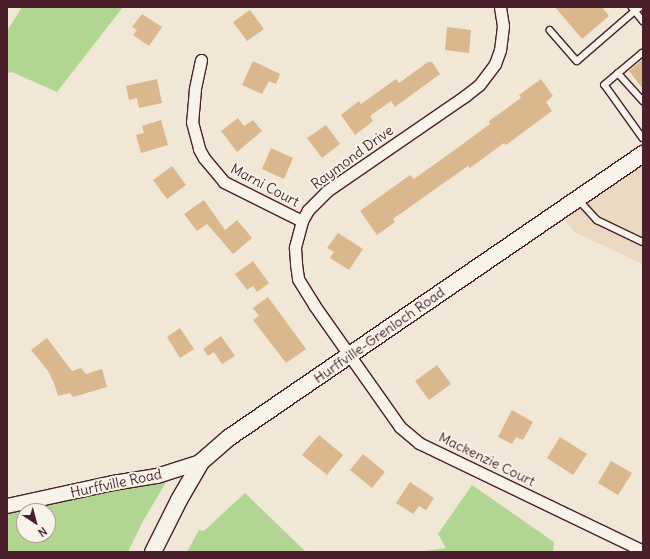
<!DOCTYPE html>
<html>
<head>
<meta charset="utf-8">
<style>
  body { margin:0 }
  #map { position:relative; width:650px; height:559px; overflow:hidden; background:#f1e7d6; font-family:Delius,sans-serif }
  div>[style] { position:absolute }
  .built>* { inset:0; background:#ead9c0 }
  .green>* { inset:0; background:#b0d691 }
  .building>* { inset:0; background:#dab78c }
  .roads { filter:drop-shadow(1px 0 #4a1f2b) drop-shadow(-1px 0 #4a1f2b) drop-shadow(0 1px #4a1f2b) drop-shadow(0 -1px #4a1f2b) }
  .service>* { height:5.5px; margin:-2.75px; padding:0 2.75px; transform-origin:2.75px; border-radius:2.75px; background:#f7f3e8 }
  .minor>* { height:11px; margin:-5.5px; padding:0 5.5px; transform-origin:5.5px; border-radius:5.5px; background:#f7f3e8 }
  .tertiary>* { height:14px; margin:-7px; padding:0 7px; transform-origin:7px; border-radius:7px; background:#f7f3e8 }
  .secondary>* { height:16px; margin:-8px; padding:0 8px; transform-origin:8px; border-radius:8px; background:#f7f3e8 }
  span { translate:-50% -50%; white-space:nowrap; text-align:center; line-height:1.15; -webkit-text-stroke:4px #f7f3e8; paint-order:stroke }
  .street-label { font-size:14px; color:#4a1f2b }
  .frame { position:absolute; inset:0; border:8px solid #4a1f2b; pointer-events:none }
  .north { position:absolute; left:16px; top:503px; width:40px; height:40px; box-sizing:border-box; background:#f7f3e8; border:1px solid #b29e9c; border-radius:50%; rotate:144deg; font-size:11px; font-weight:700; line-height:16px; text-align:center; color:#4a1f2b }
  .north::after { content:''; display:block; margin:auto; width:14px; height:18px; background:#4a1f2b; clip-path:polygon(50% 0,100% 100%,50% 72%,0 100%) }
</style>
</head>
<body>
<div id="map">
  <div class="built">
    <div style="clip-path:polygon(643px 154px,643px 264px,574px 232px,558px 211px)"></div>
  </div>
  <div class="green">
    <div style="clip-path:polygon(22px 7px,123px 7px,57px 92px,12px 72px,7px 73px,7px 31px)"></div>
    <div style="clip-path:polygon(evenodd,172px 472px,142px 523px,128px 552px,7px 552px,7px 505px,172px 472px,24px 511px,48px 511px,48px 535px,24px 535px,24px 511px)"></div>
    <div style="clip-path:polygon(472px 485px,554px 542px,553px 552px,417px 552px,446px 548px,438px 534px)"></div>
    <div style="clip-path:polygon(245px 493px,306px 552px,187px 552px,199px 530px,204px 531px)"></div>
  </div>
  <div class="building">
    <div style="clip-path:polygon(555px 7px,602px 7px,609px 16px,582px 39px)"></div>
    <div style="clip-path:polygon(250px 10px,264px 29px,247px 41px,233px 22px)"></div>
    <div style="clip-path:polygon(142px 14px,162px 27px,149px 46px,133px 35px,137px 30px,132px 27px)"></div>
    <div style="clip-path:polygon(447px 27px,471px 30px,469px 53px,445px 50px)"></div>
    <div style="clip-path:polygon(643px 59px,643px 89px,629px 71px)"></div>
    <div style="clip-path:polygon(253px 61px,280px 74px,276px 84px,269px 81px,262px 94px,242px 85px)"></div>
    <div style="clip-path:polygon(428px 62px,432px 62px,440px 74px,395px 107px,391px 101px,370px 116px,373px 121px,355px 135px,341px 115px,359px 101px,361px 104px,396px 79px,399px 83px)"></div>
    <div style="clip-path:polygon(157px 79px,162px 103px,139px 108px,137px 98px,129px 100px,126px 86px)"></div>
    <div style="clip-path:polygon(541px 79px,553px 96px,546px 102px,552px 111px,506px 145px,504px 143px,470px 168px,468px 166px,438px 187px,393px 219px,395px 222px,377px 235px,360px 211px,410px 175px,414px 179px,456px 149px,490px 124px,489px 121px,521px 98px,519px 95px)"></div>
    <div style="clip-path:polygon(238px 118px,244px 126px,253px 120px,262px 131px,237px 152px,221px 131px)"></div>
    <div style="clip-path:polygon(161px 120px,168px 145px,141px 153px,136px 135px,144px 133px,142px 126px)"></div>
    <div style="clip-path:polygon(326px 125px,340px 144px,322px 158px,307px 138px)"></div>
    <div style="clip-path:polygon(271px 148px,293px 158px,284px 179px,262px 169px)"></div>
    <div style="clip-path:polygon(172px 166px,186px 185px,167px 199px,153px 180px)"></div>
    <div style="clip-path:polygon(204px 200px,225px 230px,237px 220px,252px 238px,233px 254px,207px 224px,197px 231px,184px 214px)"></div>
    <div style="clip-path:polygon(338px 233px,363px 249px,349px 270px,330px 258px,334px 252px,327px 248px)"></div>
    <div style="clip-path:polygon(253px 261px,269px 283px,257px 292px,253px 286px,247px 290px,235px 274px)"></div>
    <div style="clip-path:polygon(268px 297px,306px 349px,286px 363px,253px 320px,259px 316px,253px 308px)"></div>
    <div style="clip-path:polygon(180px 328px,194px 349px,180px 358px,167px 337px)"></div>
    <div style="clip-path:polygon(221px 336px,235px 356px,222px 364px,214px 352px,208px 356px,203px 349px)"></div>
    <div style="clip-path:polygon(47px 338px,72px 371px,81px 368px,86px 374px,102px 369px,107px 387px,73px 397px,70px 393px,58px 396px,54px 383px,48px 371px,31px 350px)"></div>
    <div style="clip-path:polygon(437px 365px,451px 384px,429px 400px,415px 381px)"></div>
    <div style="clip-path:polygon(512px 410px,533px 422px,523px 440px,516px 437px,512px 444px,498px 437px)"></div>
    <div style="clip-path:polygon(319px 435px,343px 455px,327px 475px,302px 455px)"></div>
    <div style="clip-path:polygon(560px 437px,587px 454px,573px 475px,547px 458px)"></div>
    <div style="clip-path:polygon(363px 454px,385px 472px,372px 488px,350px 470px)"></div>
    <div style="clip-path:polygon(611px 461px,632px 473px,618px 495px,598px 483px)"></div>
    <div style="clip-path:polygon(410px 482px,434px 498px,426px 510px,419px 506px,413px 514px,396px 503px)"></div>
  </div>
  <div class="roads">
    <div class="service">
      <div style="left:632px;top:7px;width:5px;rotate:53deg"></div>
      <div style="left:635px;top:11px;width:7px;rotate:-34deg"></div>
      <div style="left:550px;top:30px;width:41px;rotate:48.9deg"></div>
      <div style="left:577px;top:61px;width:77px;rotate:-40.8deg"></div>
      <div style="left:635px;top:11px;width:13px;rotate:51deg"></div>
      <div style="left:643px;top:53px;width:50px;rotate:139.9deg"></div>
      <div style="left:605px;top:85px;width:65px;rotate:54.4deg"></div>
      <div style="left:618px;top:73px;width:38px;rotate:48deg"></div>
      <div style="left:579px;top:200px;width:27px;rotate:48deg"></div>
      <div style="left:597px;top:220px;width:51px;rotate:25.6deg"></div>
    </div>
    <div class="minor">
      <div style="left:500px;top:7px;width:19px;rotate:81deg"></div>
      <div style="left:503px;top:26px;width:24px;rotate:97deg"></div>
      <div style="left:500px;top:50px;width:15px;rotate:110deg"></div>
      <div style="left:495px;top:64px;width:26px;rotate:127deg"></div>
      <div style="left:479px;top:85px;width:18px;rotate:142deg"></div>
      <div style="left:465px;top:96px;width:168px;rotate:145.5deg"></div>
      <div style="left:327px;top:191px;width:27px;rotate:135deg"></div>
      <div style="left:308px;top:210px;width:13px;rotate:119deg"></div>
      <div style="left:302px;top:221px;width:28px;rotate:105deg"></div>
      <div style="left:295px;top:248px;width:16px;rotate:86deg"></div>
      <div style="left:296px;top:264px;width:15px;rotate:82deg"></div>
      <div style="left:298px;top:279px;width:31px;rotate:58deg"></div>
      <div style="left:314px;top:305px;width:149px;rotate:54.8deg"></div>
      <div style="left:400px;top:427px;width:25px;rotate:40deg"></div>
      <div style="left:419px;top:443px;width:249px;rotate:25.7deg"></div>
      <div style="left:201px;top:60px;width:30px;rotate:102deg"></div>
      <div style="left:195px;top:89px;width:33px;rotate:95deg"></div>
      <div style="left:192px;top:122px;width:28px;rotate:75deg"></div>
      <div style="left:199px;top:149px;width:10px;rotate:61deg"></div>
      <div style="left:204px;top:158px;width:31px;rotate:50deg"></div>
      <div style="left:224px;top:182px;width:87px;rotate:26.6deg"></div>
    </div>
    <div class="tertiary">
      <div style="left:7px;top:506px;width:108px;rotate:-12.2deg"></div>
      <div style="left:113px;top:483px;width:45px;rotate:-9deg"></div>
      <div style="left:157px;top:476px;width:46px;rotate:-17.7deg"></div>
    </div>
    <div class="secondary">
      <div style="left:153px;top:552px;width:58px;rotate:-63.4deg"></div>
      <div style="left:179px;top:500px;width:44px;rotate:-59.9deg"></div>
      <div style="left:201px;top:462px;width:38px;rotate:-41deg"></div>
      <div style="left:230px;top:437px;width:501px;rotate:-34.42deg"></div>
    </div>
  </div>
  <div class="street-label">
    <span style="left:352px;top:157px;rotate:-36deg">Raymond Drive</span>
    <span style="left:265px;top:185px;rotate:28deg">Marni Court</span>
    <span style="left:379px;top:335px;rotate:-35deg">Hurffville-Grenloch Road</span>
    <span style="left:487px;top:459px;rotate:26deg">Mackenzie Court</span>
    <span style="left:116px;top:483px;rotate:-12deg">Hurffville Road</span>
  </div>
  <div class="frame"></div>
  <div class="north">N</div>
</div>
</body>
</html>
